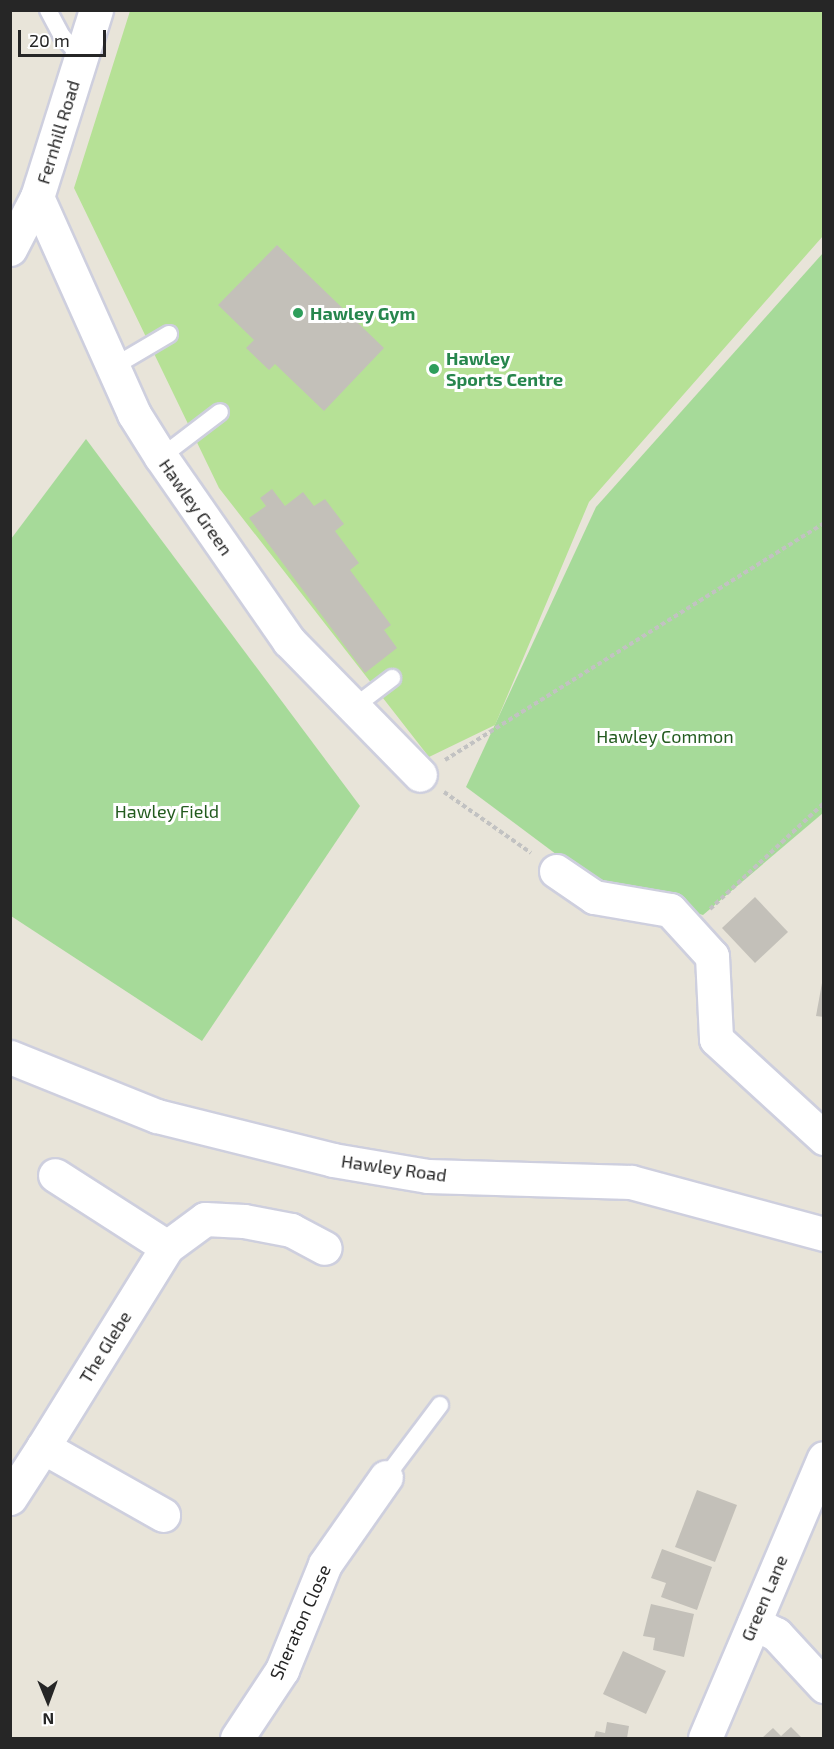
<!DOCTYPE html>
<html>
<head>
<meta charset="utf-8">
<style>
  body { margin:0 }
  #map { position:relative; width:834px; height:1749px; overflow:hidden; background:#e8e4d9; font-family:"Exo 2",sans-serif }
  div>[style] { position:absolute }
  .green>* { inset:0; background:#a6da99 }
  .pitch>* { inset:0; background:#b6e196 }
  .building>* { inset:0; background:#c3c0b9 }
  .path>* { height:4px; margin-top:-2px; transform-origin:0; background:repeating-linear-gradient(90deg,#c2c2c2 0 4.5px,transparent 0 7.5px) }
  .roads { filter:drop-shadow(2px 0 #cecfde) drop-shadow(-2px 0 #cecfde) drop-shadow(0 2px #cecfde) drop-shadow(0 -2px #cecfde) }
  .service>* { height:16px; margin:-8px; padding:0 8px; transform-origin:8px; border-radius:8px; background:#fff }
  .minor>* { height:33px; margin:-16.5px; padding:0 16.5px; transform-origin:16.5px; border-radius:16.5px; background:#fff }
  .tertiary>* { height:33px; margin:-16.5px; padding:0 16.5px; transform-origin:16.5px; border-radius:16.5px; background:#fff }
  .secondary>* { height:33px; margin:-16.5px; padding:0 16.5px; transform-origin:16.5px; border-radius:16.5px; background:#fff }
  .dots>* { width:16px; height:16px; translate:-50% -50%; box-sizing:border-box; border:3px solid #fff; border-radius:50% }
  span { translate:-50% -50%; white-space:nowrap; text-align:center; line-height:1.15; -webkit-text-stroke:6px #fff; paint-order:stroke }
  .street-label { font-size:18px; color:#262626 }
  .leisure-label { font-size:18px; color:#27864d; font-weight:700 }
  .left { translate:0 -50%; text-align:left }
  .park-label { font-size:18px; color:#235b1f }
  .frame { position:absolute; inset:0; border:12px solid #262626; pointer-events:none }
  .north { position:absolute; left:18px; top:1671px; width:60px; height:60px; -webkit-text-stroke:4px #fff; paint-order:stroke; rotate:179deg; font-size:16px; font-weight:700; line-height:24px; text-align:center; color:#262626 }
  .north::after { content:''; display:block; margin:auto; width:21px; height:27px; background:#262626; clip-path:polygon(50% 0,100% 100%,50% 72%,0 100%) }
  .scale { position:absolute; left:18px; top:30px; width:88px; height:27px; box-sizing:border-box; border:3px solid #262626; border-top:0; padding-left:8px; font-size:18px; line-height:21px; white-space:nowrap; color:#262626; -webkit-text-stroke:4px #fff; paint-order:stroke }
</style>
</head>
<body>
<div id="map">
  <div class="green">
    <div style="clip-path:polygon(823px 253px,823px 813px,703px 915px,596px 884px,466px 787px,596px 507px)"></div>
    <div style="clip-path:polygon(86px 439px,360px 806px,202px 1041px,11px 916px,11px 539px)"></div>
  </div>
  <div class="pitch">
    <div style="clip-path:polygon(130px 11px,823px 11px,823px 236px,589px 502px,495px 725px,429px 757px,219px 488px,74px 188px)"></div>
  </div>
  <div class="building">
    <div style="clip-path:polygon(277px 245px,384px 348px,324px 411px,275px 364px,269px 370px,246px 348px,254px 340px,218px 305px)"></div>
    <div style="clip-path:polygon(272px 489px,285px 506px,303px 492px,314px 506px,325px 499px,344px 524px,335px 531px,359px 563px,350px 570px,391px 625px,384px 630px,397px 648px,365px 673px,249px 518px,266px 506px,260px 498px)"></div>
    <div style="clip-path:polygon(755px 897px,788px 932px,755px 963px,722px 928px)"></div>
    <div style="clip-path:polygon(822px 983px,824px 984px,824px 1017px,816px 1016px)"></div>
    <div style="clip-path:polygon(697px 1490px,737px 1505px,715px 1562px,675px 1547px)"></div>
    <div style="clip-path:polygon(662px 1549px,712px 1567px,697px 1610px,661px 1597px,666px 1583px,651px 1578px)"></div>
    <div style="clip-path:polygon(651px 1604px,694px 1614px,684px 1657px,653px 1650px,655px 1638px,643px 1636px)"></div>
    <div style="clip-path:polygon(623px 1651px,666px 1671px,646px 1714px,603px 1694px)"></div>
    <div style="clip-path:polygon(607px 1722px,629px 1726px,627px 1738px,594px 1738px,596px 1731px,605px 1733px)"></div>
    <div style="clip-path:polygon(791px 1727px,802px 1738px,762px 1738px,773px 1728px,781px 1736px)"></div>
  </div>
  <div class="path">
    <div style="left:445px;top:760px;width:447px;rotate:-32deg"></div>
    <div style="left:444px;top:792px;width:106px;rotate:35deg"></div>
    <div style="left:710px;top:909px;width:156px;rotate:-42.9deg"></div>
  </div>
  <div class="roads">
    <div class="service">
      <div style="left:48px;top:10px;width:30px;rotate:62deg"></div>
      <div style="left:62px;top:36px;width:28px;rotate:48deg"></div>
      <div style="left:113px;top:367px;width:65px;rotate:-30.5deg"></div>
      <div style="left:161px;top:457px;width:74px;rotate:-37.3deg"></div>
      <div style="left:354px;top:707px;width:48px;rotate:-37.3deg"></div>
      <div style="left:386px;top:1477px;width:90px;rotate:-53.1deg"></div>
    </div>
    <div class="minor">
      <div style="left:37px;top:197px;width:238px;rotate:65.9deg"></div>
      <div style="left:134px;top:414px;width:51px;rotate:57.9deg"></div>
      <div style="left:161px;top:457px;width:224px;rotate:55.2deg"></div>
      <div style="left:289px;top:641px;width:187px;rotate:45.6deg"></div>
      <div style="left:556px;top:871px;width:46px;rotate:34.4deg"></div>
      <div style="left:594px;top:897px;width:77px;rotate:9.7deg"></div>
      <div style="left:670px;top:910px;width:62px;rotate:47.6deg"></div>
      <div style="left:712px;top:956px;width:83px;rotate:87.2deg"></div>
      <div style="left:716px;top:1039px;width:147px;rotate:42.5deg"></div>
      <div style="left:167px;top:1247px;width:47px;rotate:-36.4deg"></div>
      <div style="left:205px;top:1219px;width:39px;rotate:3deg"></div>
      <div style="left:244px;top:1221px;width:48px;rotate:10.8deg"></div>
      <div style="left:291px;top:1230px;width:38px;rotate:28deg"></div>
      <div style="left:43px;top:1447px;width:235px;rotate:-58.2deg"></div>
      <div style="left:167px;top:1247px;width:133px;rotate:-147.3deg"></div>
      <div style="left:10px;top:1498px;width:61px;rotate:-57.1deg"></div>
      <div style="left:43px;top:1447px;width:138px;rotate:29.5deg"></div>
      <div style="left:754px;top:1623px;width:25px;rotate:27deg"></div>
      <div style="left:776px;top:1634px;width:71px;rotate:47.3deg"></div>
      <div style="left:237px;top:1738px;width:82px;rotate:-56.5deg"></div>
      <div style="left:282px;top:1670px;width:114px;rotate:-67.9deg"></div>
      <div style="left:325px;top:1564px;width:106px;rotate:-55deg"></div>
      <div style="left:705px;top:1738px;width:304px;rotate:-67deg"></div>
    </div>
    <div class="tertiary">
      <div style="left:10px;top:249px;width:59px;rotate:-62.6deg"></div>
      <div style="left:37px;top:197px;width:196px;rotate:-72.5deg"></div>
    </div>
    <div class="secondary">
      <div style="left:10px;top:1057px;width:158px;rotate:21.9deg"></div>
      <div style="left:157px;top:1116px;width:181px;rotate:14deg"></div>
      <div style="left:333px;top:1160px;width:96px;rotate:9.6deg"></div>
      <div style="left:428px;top:1176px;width:203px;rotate:1.7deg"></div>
      <div style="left:631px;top:1182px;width:200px;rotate:15.1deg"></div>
    </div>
  </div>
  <div class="dots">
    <div style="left:298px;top:313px;background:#2e9e5b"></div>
    <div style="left:434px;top:369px;background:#2e9e5b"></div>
  </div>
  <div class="street-label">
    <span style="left:58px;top:132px;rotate:-73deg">Fernhill Road</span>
    <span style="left:196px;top:507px;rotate:55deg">Hawley Green</span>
    <span style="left:394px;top:1168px;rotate:8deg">Hawley Road</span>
    <span style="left:105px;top:1347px;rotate:-58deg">The Glebe</span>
    <span style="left:764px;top:1598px;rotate:-67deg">Green Lane</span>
    <span style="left:300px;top:1622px;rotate:-66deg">Sheraton Close</span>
  </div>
  <div class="leisure-label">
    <span class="left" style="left:310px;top:313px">Hawley Gym</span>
    <span class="left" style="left:446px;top:369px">Hawley<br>Sports Centre</span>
  </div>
  <div class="park-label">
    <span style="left:665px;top:736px">Hawley Common</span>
    <span style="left:167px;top:811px">Hawley Field</span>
  </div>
  <div class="frame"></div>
  <div class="north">N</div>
  <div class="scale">20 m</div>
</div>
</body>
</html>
